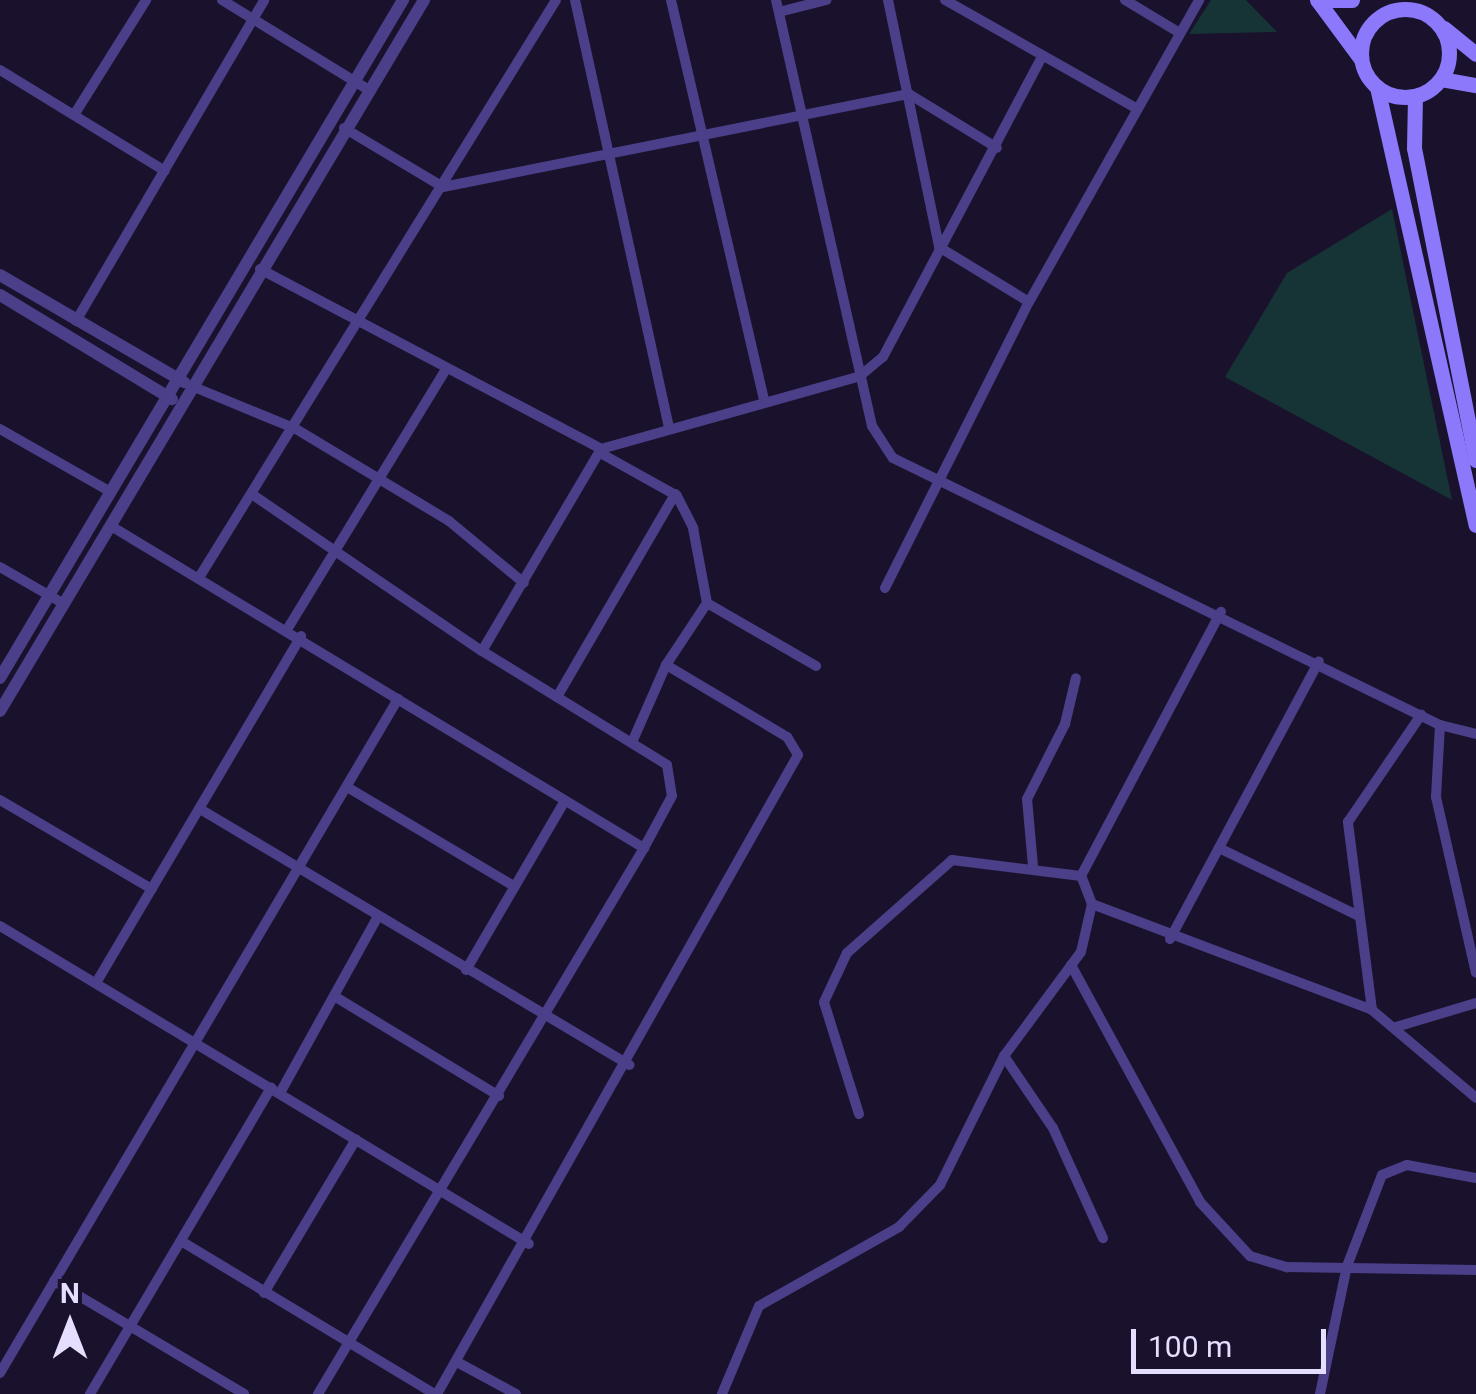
<!DOCTYPE html>
<html>
<head>
<meta charset="utf-8">
<style>
  body { margin:0 }
  #map { position:relative; width:1476px; height:1394px; overflow:hidden; background:#1a122c; font-family:Roboto,sans-serif }
  div>[style] { position:absolute }
  .green>* { inset:0; background:#163336 }
  .minor>* { height:10px; margin:-5px; padding:0 5px; transform-origin:5px; border-radius:5px; background:#4b3f89 }
  .tertiary>* { height:12px; margin:-6px; padding:0 6px; transform-origin:6px; border-radius:6px; background:#4b3f89 }
  .secondary>* { height:15px; margin:-7.5px; padding:0 7.5px; transform-origin:7.5px; border-radius:7.5px; background:#8b78fb }
  .secondary>.ring { margin:-7.5px; padding:0; box-sizing:content-box; background:none; border:15px solid #8b78fb; border-radius:50% }
  span { translate:-50% -50%; white-space:nowrap; text-align:center; line-height:1.15; -webkit-text-stroke:9px #1a122c; paint-order:stroke }
  .north { position:absolute; left:20px; top:1274px; width:100px; height:100px; -webkit-text-stroke:8px #1a122c; paint-order:stroke; rotate:0deg; font-size:28px; font-weight:700; line-height:40px; text-align:center; color:#e6defe }
  .north::after { content:''; display:block; margin:auto; width:35px; height:45px; background:#e6defe; clip-path:polygon(50% 0,100% 100%,50% 72%,0 100%) }
  .scale { position:absolute; left:1131px; top:1329px; width:195px; height:45px; box-sizing:border-box; border:5px solid #e6defe; border-top:0; padding-left:12px; font-size:30px; line-height:35px; white-space:nowrap; color:#e6defe; -webkit-text-stroke:8px #1a122c; paint-order:stroke }
</style>
</head>
<body>
<div id="map">
  <div class="green">
    <div style="clip-path:polygon(1211px 0,1246px 0,1277px 32px,1189px 34px)"></div>
    <div style="clip-path:polygon(1392px 209px,1452px 500px,1225px 377px,1287px 273px)"></div>
  </div>
  <div class="minor">
    <div style="left:222px;top:0;width:172px;rotate:31.5deg"></div>
    <div style="left:575px;top:0;width:436px;rotate:77.6deg"></div>
    <div style="left:671px;top:0;width:412px;rotate:76.9deg"></div>
    <div style="left:776px;top:0;width:437px;rotate:77.3deg"></div>
    <div style="left:872px;top:426px;width:38px;rotate:57deg"></div>
    <div style="left:893px;top:458px;width:609px;rotate:26.02deg"></div>
    <div style="left:1440px;top:725px;width:37px;rotate:14deg"></div>
    <div style="left:888px;top:0;width:252px;rotate:78.3deg"></div>
    <div style="left:939px;top:247px;width:105px;rotate:31.4deg"></div>
    <div style="left:945px;top:0;width:219px;rotate:29.5deg"></div>
    <div style="left:1125px;top:0;width:64px;rotate:31deg"></div>
    <div style="left:779px;top:12px;width:49px;rotate:-14.3deg"></div>
    <div style="left:0;top:70px;width:193px;rotate:31.5deg"></div>
    <div style="left:74px;top:115px;width:136px;rotate:-57.9deg"></div>
    <div style="left:344px;top:128px;width:115px;rotate:30.8deg"></div>
    <div style="left:443px;top:187px;width:475px;rotate:-11.3deg"></div>
    <div style="left:909px;top:94px;width:103px;rotate:31.5deg"></div>
    <div style="left:260px;top:269px;width:386px;rotate:27.8deg"></div>
    <div style="left:601px;top:449px;width:269px;rotate:-15.7deg"></div>
    <div style="left:860px;top:376px;width:30px;rotate:-40deg"></div>
    <div style="left:883px;top:357px;width:340px;rotate:-62.1deg"></div>
    <div style="left:76px;top:321px;width:372px;rotate:-59.6deg"></div>
    <div style="left:194px;top:387px;width:110px;rotate:22.4deg"></div>
    <div style="left:296px;top:429px;width:179px;rotate:31deg"></div>
    <div style="left:449px;top:521px;width:97px;rotate:39.6deg"></div>
    <div style="left:0;top:429px;width:128px;rotate:29.6deg"></div>
    <div style="left:601px;top:449px;width:234px;rotate:120.5deg"></div>
    <div style="left:482px;top:651px;width:217px;rotate:31.6deg"></div>
    <div style="left:667px;top:765px;width:31px;rotate:81deg"></div>
    <div style="left:672px;top:796px;width:59px;rotate:118.3deg"></div>
    <div style="left:602px;top:454px;width:86px;rotate:29.2deg"></div>
    <div style="left:677px;top:496px;width:36px;rotate:63deg"></div>
    <div style="left:693px;top:528px;width:76px;rotate:79.4deg"></div>
    <div style="left:707px;top:603px;width:74px;rotate:123.5deg"></div>
    <div style="left:253px;top:495px;width:277px;rotate:34.3deg"></div>
    <div style="left:111px;top:526px;width:623px;rotate:31.14deg"></div>
    <div style="left:644px;top:848px;width:636px;rotate:120.84deg"></div>
    <div style="left:0;top:567px;width:74px;rotate:30deg"></div>
    <div style="left:200px;top:576px;width:677px;rotate:-58.28deg"></div>
    <div style="left:885px;top:588px;width:320px;rotate:-63.3deg"></div>
    <div style="left:1029px;top:302px;width:347px;rotate:-60.6deg"></div>
    <div style="left:707px;top:603px;width:126px;rotate:30deg"></div>
    <div style="left:288px;top:628px;width:301px;rotate:-58.6deg"></div>
    <div style="left:557px;top:697px;width:235px;rotate:-59.8deg"></div>
    <div style="left:1440px;top:725px;width:72px;rotate:93.2deg"></div>
    <div style="left:1436px;top:797px;width:180px;rotate:77.2deg"></div>
    <div style="left:347px;top:787px;width:194px;rotate:30.7deg"></div>
    <div style="left:0;top:800px;width:176px;rotate:30.4deg"></div>
    <div style="left:200px;top:809px;width:500px;rotate:30.8deg"></div>
    <div style="left:1219px;top:848px;width:156px;rotate:25.9deg"></div>
    <div style="left:1033px;top:866px;width:67px;rotate:-95.1deg"></div>
    <div style="left:1027px;top:799px;width:84px;rotate:-63.1deg"></div>
    <div style="left:1065px;top:724px;width:47px;rotate:-76.6deg"></div>
    <div style="left:1092px;top:904px;width:299px;rotate:20.7deg"></div>
    <div style="left:1372px;top:1010px;width:136px;rotate:40.2deg"></div>
    <div style="left:0;top:926px;width:617px;rotate:31.01deg"></div>
    <div style="left:1170px;top:939px;width:315px;rotate:-61.8deg"></div>
    <div style="left:1071px;top:965px;width:270px;rotate:61.4deg"></div>
    <div style="left:1200px;top:1202px;width:74px;rotate:47.2deg"></div>
    <div style="left:1250px;top:1256px;width:39px;rotate:17deg"></div>
    <div style="left:1287px;top:1267px;width:189px;rotate:0.9deg"></div>
    <div style="left:466px;top:970px;width:194px;rotate:-59.7deg"></div>
    <div style="left:96px;top:983px;width:403px;rotate:-59.4deg"></div>
    <div style="left:334px;top:996px;width:193px;rotate:31.2deg"></div>
    <div style="left:1372px;top:1010px;width:190px;rotate:-97.3deg"></div>
    <div style="left:1348px;top:822px;width:130px;rotate:-55.7deg"></div>
    <div style="left:1396px;top:1027px;width:84px;rotate:-16.7deg"></div>
    <div style="left:1004px;top:1056px;width:87px;rotate:55.8deg"></div>
    <div style="left:1053px;top:1128px;width:121px;rotate:65.6deg"></div>
    <div style="left:280px;top:1093px;width:202px;rotate:-61deg"></div>
    <div style="left:859px;top:1114px;width:117px;rotate:-107.4deg"></div>
    <div style="left:824px;top:1002px;width:54px;rotate:-64.9deg"></div>
    <div style="left:847px;top:953px;width:140px;rotate:-41.5deg"></div>
    <div style="left:952px;top:860px;width:130px;rotate:7.1deg"></div>
    <div style="left:181px;top:1241px;width:297px;rotate:31.1deg"></div>
    <div style="left:54px;top:1281px;width:221px;rotate:30.7deg"></div>
    <div style="left:264px;top:1293px;width:179px;rotate:-59.1deg"></div>
    <div style="left:457px;top:1362px;width:67px;rotate:28.5deg"></div>
    <div style="left:0;top:1373px;width:783px;rotate:-59.44deg"></div>
    <div style="left:90px;top:1394px;width:356px;rotate:-59.4deg"></div>
    <div style="left:437px;top:1394px;width:734px;rotate:-60.54deg"></div>
    <div style="left:798px;top:755px;width:21px;rotate:-121deg"></div>
    <div style="left:787px;top:737px;width:141px;rotate:-149.2deg"></div>
    <div style="left:666px;top:665px;width:82px;rotate:113.7deg"></div>
    <div style="left:722px;top:1394px;width:95px;rotate:-67.2deg"></div>
    <div style="left:759px;top:1306px;width:161px;rotate:-29.4deg"></div>
    <div style="left:899px;top:1227px;width:59px;rotate:-45.7deg"></div>
    <div style="left:940px;top:1185px;width:144px;rotate:-63.6deg"></div>
    <div style="left:1004px;top:1056px;width:129px;rotate:-53.5deg"></div>
    <div style="left:1081px;top:952px;width:49px;rotate:-77.1deg"></div>
    <div style="left:1092px;top:904px;width:30px;rotate:-111deg"></div>
    <div style="left:1081px;top:876px;width:299px;rotate:-62.1deg"></div>
    <div style="left:1320px;top:1394px;width:131px;rotate:-78.1deg"></div>
    <div style="left:1347px;top:1266px;width:97px;rotate:-69deg"></div>
    <div style="left:1382px;top:1175px;width:27px;rotate:-22deg"></div>
    <div style="left:1407px;top:1165px;width:70px;rotate:10.7deg"></div>
  </div>
  <div class="tertiary">
    <div style="left:0;top:275px;width:213px;rotate:30.2deg"></div>
    <div style="left:0;top:295px;width:201px;rotate:31.2deg"></div>
    <div style="left:0;top:678px;width:789px;rotate:-59.27deg"></div>
    <div style="left:0;top:711px;width:828px;rotate:-59.19deg"></div>
  </div>
  <div class="secondary">
    <div style="left:1317px;top:0;width:35px"></div>
    <div style="left:1318px;top:1px;width:71px;rotate:53.6deg"></div>
    <div class="ring" style="left:1361px;top:9px;width:73px;height:73px"></div>
    <div style="left:1444px;top:28px;width:41px;rotate:39.1deg"></div>
    <div style="left:1441px;top:79px;width:36px;rotate:10deg"></div>
    <div style="left:1377px;top:87px;width:449px;rotate:77.3deg"></div>
    <div style="left:1415px;top:96px;width:52px;rotate:91.1deg"></div>
    <div style="left:1414px;top:148px;width:318px;rotate:78.8deg"></div>
  </div>
  <div class="north">N</div>
  <div class="scale">100 m</div>
</div>
</body>
</html>
